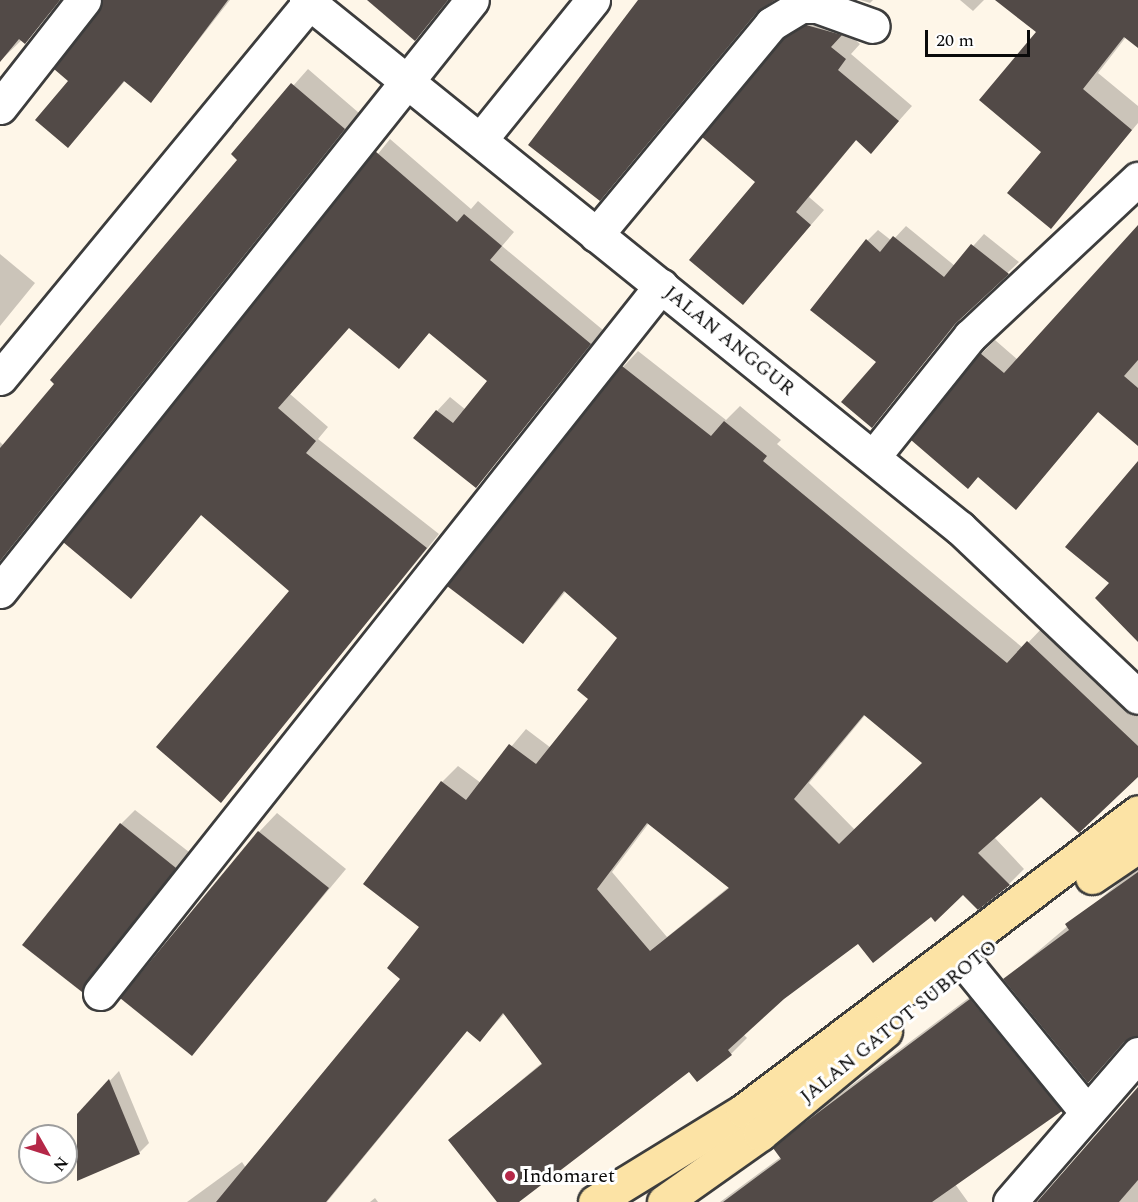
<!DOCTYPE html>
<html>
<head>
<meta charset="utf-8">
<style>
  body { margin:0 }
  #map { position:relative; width:1138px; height:1202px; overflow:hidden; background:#fef6e8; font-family:Spectral,serif }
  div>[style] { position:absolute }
  .shadow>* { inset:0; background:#0003 }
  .building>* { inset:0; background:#524a47 }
  .roads { filter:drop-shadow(2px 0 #3d3d3d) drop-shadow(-2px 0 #3d3d3d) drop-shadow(0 2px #3d3d3d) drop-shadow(0 -2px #3d3d3d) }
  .minor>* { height:33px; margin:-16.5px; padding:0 16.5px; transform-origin:16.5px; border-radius:16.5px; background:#fff }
  .secondary>* { height:33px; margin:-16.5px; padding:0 16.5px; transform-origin:16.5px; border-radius:16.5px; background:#fce3a5 }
  .dots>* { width:16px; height:16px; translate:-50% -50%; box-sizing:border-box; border:3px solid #fff; border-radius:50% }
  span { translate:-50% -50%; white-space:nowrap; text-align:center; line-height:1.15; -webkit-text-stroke:6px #fff; paint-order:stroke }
  .street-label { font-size:20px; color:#0a0a0a }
  .poi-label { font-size:20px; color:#0a0a0a }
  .left { translate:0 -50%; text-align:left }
  .north { position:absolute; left:18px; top:1124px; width:60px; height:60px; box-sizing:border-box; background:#fff; border:2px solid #9d9d9d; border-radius:50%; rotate:129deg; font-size:16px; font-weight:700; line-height:24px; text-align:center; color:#0a0a0a }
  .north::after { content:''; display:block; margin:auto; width:21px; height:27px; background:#b52848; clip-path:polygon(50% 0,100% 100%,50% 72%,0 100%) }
  .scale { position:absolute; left:925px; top:30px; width:105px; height:27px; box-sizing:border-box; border:3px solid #0a0a0a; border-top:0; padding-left:8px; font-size:18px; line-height:21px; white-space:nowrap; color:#0a0a0a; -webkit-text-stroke:4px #fff; paint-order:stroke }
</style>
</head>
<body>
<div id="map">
  <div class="shadow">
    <div style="clip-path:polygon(0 0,63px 0,0 61px)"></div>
    <div style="clip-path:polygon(102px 0,230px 0,151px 101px,125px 81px,68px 146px,70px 80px)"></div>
    <div style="clip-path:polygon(369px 0,449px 0,415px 39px)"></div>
    <div style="clip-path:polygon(642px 0,773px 0,599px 199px)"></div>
    <div style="clip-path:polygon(860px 0,873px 0,870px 3px)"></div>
    <div style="clip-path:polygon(960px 0,984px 0,973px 11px)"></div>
    <div style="clip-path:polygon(998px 0,1138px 0,1138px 46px,1126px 37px,1098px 73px,1138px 106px,1138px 123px,1051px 227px,1039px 32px)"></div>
    <div style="clip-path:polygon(822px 11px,860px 44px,851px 54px,912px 106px,871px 152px,857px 139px,809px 197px,824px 210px,743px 303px,758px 181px,784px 39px)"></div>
    <div style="clip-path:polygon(308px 69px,359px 113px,0 564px,0 442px,4px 446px,239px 160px,233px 154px)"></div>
    <div style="clip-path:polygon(390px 139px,471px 209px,478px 201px,514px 232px,502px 246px,603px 330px,476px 486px,437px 411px,450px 397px,466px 410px,489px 381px,430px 332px,398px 367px,349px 326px,290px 394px,328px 427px,318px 439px,439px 534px,221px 801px,291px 590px,202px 514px,144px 583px,65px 542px)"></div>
    <div style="clip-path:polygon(906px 226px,955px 266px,984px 234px,1019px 262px,964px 314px,872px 426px,878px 362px,867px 241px,878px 230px,892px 241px)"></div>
    <div style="clip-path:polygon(1138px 235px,1138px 444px,1099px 411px,1016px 508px,979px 476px,968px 487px,981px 354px,995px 340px,1018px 360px)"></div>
    <div style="clip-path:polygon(0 254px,35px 283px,0 326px)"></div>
    <div style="clip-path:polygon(evenodd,638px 351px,726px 420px,740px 406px,781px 440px,777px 444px,1023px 648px,1044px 626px,1138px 716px,1138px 774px,1041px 795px,994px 837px,1024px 869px,1009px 884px,964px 893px,931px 915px,858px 942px,783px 998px,743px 1034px,747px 1038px,731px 1054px,690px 1070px,517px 1202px,499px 1202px,450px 1140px,543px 1062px,505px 1013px,480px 1040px,468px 1030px,327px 1202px,187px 1202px,242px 1162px,246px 1168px,402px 979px,421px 927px,365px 884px,442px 782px,458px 766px,481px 783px,526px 729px,551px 748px,590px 699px,619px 638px,566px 591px,523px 642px,623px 367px,638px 351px,866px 714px,924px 762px,855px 830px,809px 783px,866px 714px,638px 351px,649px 823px,730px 886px,667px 937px,612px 872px,649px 823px)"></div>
    <div style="clip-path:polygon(135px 810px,189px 852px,96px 976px,121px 824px)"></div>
    <div style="clip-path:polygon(277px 813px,346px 869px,191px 1054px,259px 832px)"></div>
    <div style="clip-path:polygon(1138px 867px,1138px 1035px,1088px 1081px,1005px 979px)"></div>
    <div style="clip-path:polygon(986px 985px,1076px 1095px,955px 1184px,968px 1202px,720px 1202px,781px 1157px,775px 1148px,812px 1115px)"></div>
    <div style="clip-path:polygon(119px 1071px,149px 1143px,139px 1153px,78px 1115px)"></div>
    <div style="clip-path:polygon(1138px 1089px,1138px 1202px,1039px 1202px)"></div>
    <div style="clip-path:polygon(375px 1198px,378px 1202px,370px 1202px)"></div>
  </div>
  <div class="building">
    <div style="clip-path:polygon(0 0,60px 0,25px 44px,19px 39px,0 62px)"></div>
    <div style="clip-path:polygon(102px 0,228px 0,151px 103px,124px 81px,68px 148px,35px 120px,68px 81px,54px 69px)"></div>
    <div style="clip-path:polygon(367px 0,448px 0,415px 41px)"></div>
    <div style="clip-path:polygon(638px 0,775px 0,757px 12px,600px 201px,528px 145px)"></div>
    <div style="clip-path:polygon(995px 0,1138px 0,1138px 48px,1124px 37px,1083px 89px,1132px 130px,1051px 229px,1007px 193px,1041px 152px,979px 100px,1036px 32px)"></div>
    <div style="clip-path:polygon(806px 25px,842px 35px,831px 47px,846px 59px,838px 70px,899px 121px,871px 154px,856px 140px,796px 212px,811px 225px,743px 305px,689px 260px,755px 182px,702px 137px,783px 38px)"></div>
    <div style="clip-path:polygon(291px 83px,345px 129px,0 561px,0 448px,54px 384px,50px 380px,237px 160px,231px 154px)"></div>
    <div style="clip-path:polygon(375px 151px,457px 222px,464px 214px,502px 246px,490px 260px,591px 344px,476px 488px,413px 438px,436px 410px,453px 423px,487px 381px,429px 333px,399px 369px,349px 328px,278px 408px,316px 441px,306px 453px,427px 548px,221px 803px,156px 747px,289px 591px,201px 515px,131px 599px,63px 542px)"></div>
    <div style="clip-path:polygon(1138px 225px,1138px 360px,1124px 376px,1138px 388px,1138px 446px,1098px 412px,1016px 510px,978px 477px,968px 489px,911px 440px,980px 353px,1004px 373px)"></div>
    <div style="clip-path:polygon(893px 236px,944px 277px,971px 244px,1009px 274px,955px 324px,872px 428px,841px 402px,876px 362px,810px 310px,866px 239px,880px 252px)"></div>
    <div style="clip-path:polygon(evenodd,622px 366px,711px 436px,724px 421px,767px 456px,763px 461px,1007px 663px,1027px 641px,1138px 746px,1138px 777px,1079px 833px,1041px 797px,978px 853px,1010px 885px,978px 910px,963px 895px,935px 922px,931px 917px,873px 963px,858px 944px,784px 999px,728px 1050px,732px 1055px,697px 1082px,689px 1072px,519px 1202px,497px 1202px,448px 1140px,542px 1064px,503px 1013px,480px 1042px,467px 1031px,326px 1202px,216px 1202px,400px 979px,387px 968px,419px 927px,363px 884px,441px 781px,466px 800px,509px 744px,536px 764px,588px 699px,577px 690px,617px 638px,564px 591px,523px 644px,447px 586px,622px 366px,864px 715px,922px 763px,839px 844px,794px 799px,864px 715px,622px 366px,647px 823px,729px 888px,650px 951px,597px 889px,647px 823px)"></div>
    <div style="clip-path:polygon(1138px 461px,1138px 642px,1095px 598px,1109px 583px,1065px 547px)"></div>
    <div style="clip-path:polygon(120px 823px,176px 868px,82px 992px,22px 945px)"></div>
    <div style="clip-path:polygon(258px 831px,329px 888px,192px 1056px,120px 998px)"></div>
    <div style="clip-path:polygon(1138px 872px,1138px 1036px,1124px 1042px,1088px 1083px,1003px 979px,1069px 930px,1065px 924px)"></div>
    <div style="clip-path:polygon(970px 999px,1062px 1111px,932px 1202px,723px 1202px,781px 1159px,773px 1148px,795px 1130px)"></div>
    <div style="clip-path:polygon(109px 1079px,140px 1154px,77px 1181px,77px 1114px)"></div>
    <div style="clip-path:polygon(1138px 1087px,1138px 1180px,1119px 1202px,1037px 1202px)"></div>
  </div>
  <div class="roads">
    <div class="minor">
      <div style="left:306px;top:0;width:841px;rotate:38.92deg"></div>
      <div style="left:960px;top:528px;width:245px;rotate:43.5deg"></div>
      <div style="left:0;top:107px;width:136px;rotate:-51.9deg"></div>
      <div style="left:480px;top:140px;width:180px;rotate:-51.1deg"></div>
      <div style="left:596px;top:235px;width:274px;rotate:-50.3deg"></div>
      <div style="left:771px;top:24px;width:35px;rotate:-31deg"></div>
      <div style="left:801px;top:6px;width:16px"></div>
      <div style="left:817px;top:6px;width:59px;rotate:19.7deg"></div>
      <div style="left:0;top:378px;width:486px;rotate:-50.5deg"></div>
      <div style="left:873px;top:457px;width:155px;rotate:-51.3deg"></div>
      <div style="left:970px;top:336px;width:230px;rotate:-43.1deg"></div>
      <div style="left:0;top:591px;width:756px;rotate:-51.39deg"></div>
      <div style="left:966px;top:964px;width:190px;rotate:50.8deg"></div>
      <div style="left:100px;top:993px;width:903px;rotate:-51.57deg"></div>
      <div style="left:1010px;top:1202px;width:196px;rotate:-49.1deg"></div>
    </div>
    <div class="secondary">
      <div style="left:1092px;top:877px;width:55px;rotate:-34deg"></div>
      <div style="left:595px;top:1202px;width:174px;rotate:-31.6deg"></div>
      <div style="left:743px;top:1111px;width:495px;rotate:-37.1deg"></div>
      <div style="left:664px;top:1202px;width:118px;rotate:-35.3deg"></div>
      <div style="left:760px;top:1134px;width:162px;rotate:-39.5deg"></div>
    </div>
  </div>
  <div class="dots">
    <div style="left:510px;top:1176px;background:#b52848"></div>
  </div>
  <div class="street-label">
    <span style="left:729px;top:341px;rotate:39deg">JALAN ANGGUR</span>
    <span style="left:899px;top:1022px;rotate:-39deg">JALAN GATOT SUBROTO</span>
  </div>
  <div class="poi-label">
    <span class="left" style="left:522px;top:1176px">Indomaret</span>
  </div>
  <div class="north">N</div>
  <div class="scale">20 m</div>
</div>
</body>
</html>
